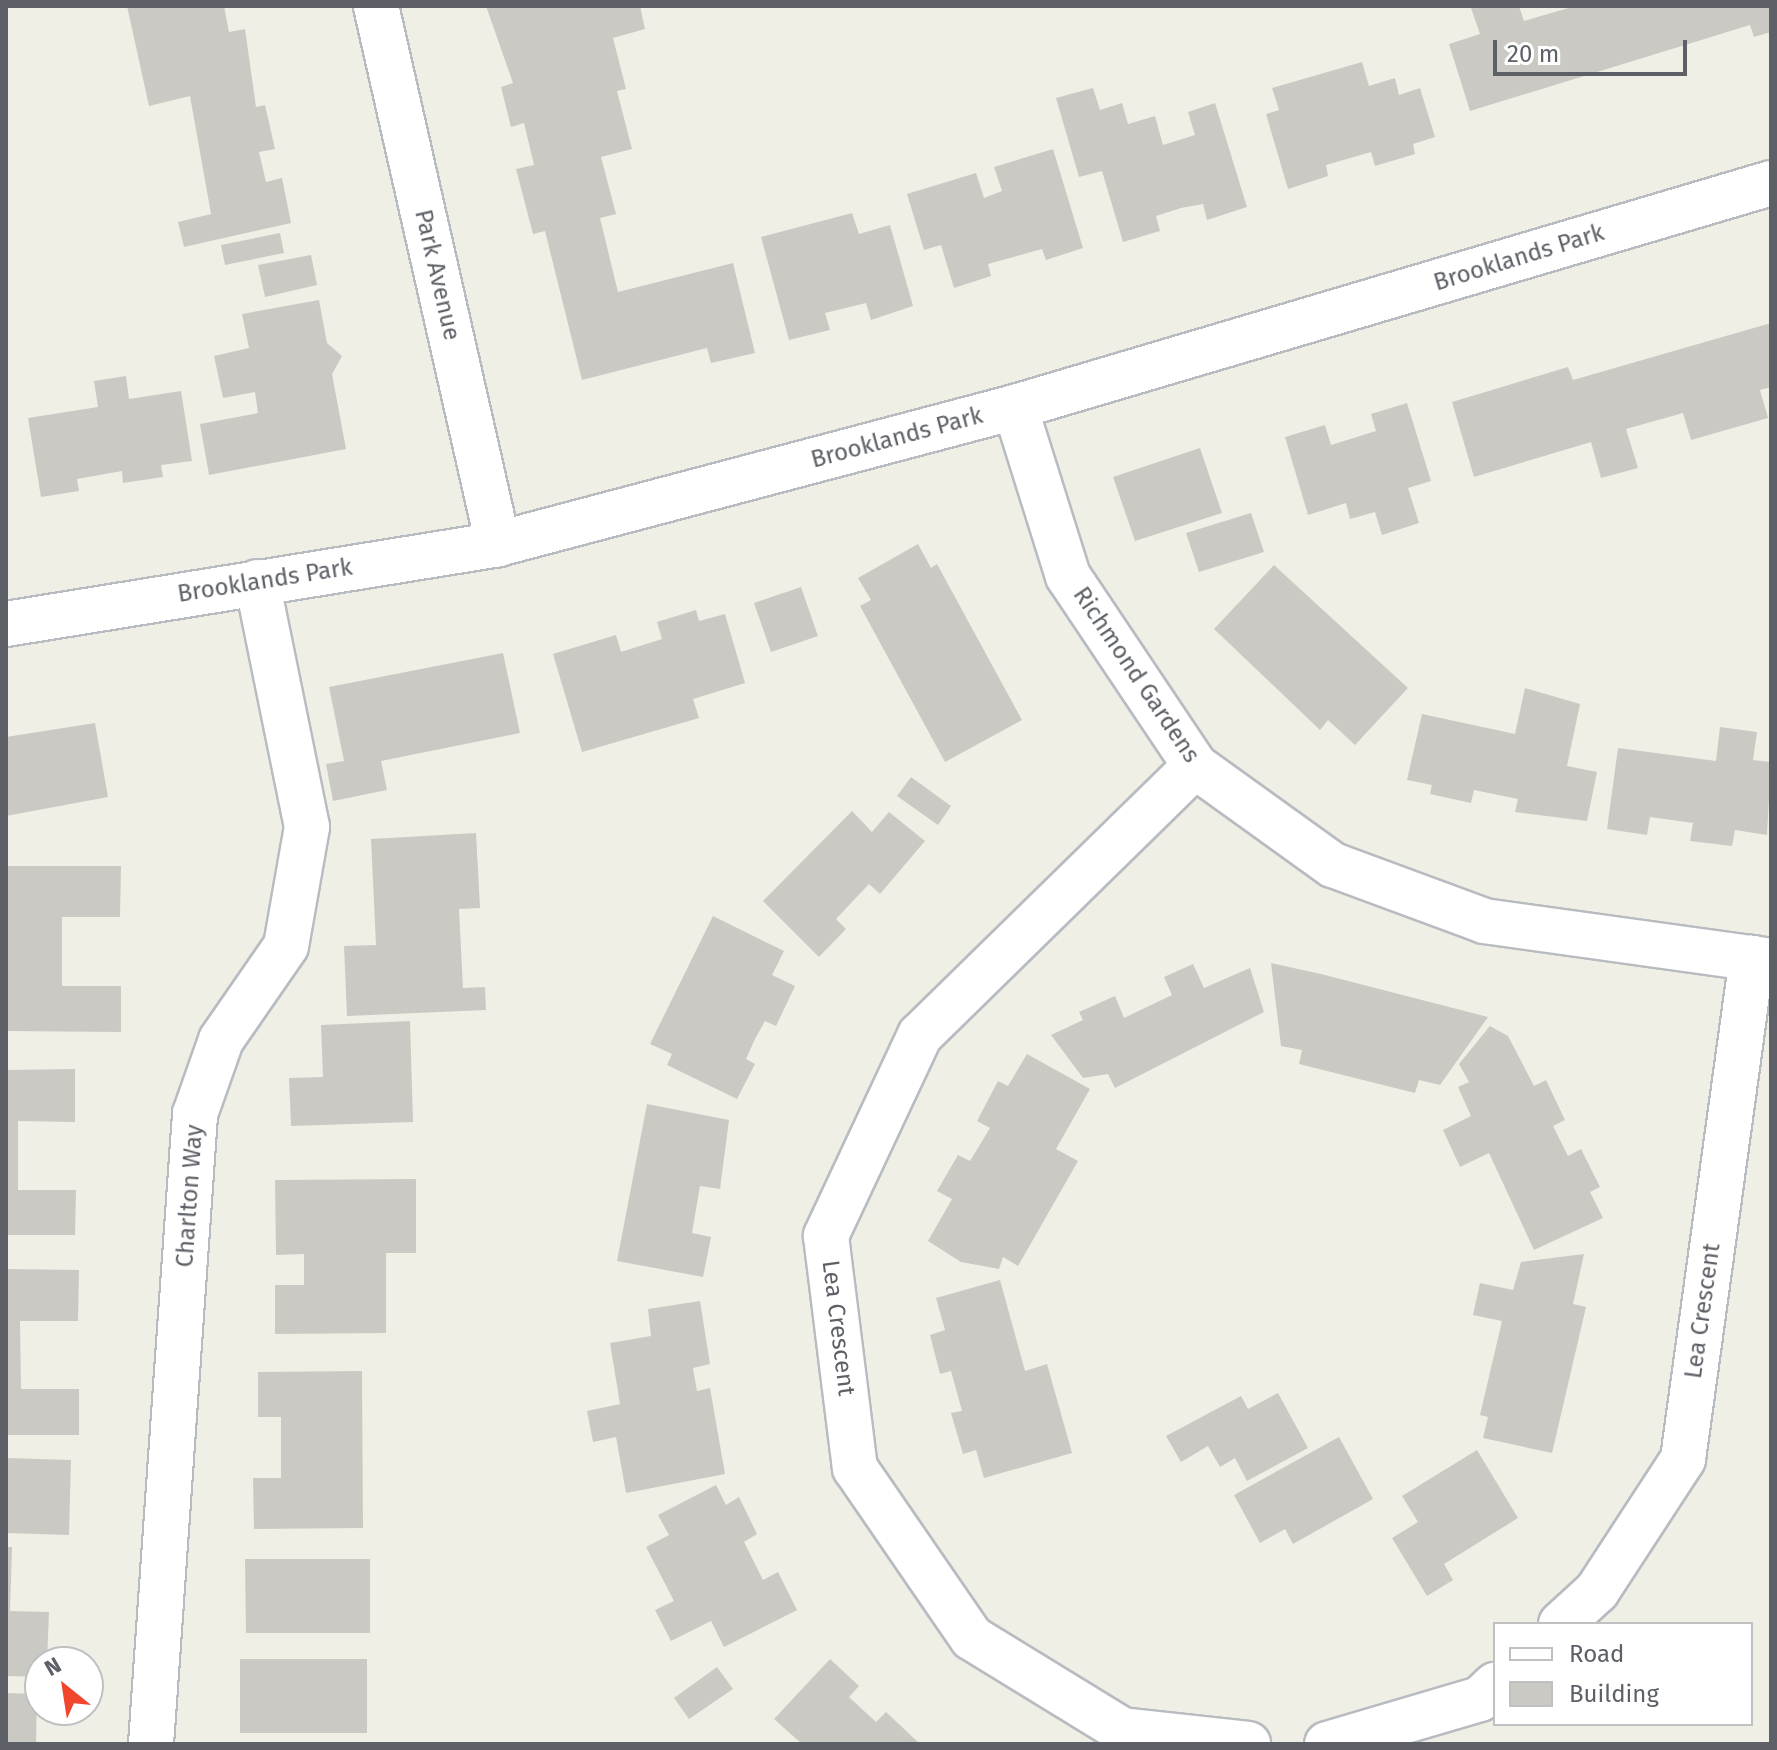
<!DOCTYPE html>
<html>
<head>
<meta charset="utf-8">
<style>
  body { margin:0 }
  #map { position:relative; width:1777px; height:1750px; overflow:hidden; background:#f0efe6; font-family:"Fira Sans",sans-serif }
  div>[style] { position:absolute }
  .building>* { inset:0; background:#cbc9c3 }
  .roads { filter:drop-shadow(2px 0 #b8bbc0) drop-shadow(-2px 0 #b8bbc0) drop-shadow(0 2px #b8bbc0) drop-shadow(0 -2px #b8bbc0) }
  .minor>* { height:44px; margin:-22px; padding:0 22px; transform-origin:22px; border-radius:22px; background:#fff }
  span { translate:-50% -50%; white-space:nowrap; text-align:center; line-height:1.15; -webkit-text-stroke:6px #fff; paint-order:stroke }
  .street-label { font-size:24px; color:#5d6167 }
  .frame { position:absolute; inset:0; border:8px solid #5d6167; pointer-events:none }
  .legend { position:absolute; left:1493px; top:1622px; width:260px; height:104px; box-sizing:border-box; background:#fff; border:2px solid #bec0c2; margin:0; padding:10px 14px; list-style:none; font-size:24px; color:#5d6167 }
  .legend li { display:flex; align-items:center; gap:16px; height:40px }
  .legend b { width:40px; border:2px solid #bec0c2 }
  .north { position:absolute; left:24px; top:1646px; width:80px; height:80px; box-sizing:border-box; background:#fff; border:2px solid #bec0c2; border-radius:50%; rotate:330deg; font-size:22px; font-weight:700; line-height:32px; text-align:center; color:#5d6167 }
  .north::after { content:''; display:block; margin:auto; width:28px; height:36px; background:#f1462b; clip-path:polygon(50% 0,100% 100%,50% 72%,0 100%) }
  .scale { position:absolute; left:1493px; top:40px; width:194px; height:36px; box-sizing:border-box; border:4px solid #5d6167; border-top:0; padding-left:10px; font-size:24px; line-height:28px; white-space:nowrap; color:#5d6167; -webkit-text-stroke:6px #fff; paint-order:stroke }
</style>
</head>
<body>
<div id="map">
  <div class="building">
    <div style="clip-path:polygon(127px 6px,224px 6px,229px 32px,245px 29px,256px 107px,265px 105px,275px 149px,259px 152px,266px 182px,282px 178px,291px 223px,184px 247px,178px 222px,211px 214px,190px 96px,149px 106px)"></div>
    <div style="clip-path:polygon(486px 6px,640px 6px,645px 29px,613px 38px,626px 89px,617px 91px,632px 149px,601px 157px,616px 214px,600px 218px,618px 292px,733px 263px,755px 353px,711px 363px,707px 348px,582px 380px,545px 231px,533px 234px,516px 169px,534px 165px,524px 123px,511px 127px,501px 87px,513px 83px)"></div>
    <div style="clip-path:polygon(1519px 6px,1524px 21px,1575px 6px,1771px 6px,1771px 32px,1754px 37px,1750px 25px,1470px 111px,1449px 44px,1480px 34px,1471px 8px)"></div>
    <div style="clip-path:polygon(1362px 62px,1369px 86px,1395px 78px,1399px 95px,1420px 88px,1435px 137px,1413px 144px,1415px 154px,1375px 166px,1371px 152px,1326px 165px,1328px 176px,1288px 189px,1266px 114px,1279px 110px,1272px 88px)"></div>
    <div style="clip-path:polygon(1093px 88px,1100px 110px,1122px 103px,1128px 124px,1155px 116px,1163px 145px,1195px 135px,1188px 112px,1215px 103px,1247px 207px,1207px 220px,1203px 204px,1181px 208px,1156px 216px,1160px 231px,1123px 242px,1102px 171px,1079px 177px,1056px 98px)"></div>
    <div style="clip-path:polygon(1053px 149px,1083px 248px,1046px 260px,1042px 249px,988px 264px,991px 276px,954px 288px,941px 245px,924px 250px,907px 194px,976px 173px,984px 198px,1002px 191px,994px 167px)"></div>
    <div style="clip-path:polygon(852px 213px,859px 234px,890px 225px,913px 306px,871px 320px,866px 303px,825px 313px,830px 330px,789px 340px,761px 237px)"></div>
    <div style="clip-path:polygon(280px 233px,284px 253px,225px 265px,221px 245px)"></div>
    <div style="clip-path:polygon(311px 255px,317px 285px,265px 297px,258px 265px)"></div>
    <div style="clip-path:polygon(319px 300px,327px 343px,342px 356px,332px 374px,346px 449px,209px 475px,200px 424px,258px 413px,255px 392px,223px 398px,214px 356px,249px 348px,242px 314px)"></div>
    <div style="clip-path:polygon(1771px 323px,1771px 387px,1760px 390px,1768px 418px,1691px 440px,1683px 413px,1626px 429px,1638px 468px,1601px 478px,1591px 442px,1474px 477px,1452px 402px,1568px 367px,1573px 380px)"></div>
    <div style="clip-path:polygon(126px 376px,129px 399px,181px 391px,192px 461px,161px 465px,163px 477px,123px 483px,122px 471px,77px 479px,79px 491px,41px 497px,28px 418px,98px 407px,94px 381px)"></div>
    <div style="clip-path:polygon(1407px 403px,1431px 481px,1408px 488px,1419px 523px,1382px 535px,1375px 512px,1350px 519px,1346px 503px,1308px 515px,1285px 437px,1325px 425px,1331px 445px,1376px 431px,1371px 414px)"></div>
    <div style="clip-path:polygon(1200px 448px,1222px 513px,1135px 541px,1113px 477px)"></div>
    <div style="clip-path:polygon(1251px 513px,1264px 552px,1199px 572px,1186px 533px)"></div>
    <div style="clip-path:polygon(918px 544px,931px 568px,937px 564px,1022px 720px,945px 762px,860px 606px,871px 600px,858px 578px)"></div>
    <div style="clip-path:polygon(1274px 565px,1408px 688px,1355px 745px,1328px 720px,1320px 730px,1214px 629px)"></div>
    <div style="clip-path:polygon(801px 587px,818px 636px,771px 652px,754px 603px)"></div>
    <div style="clip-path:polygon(696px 610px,699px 621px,725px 614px,745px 683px,693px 699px,699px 718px,582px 752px,553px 654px,616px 635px,621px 652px,662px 639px,657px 622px)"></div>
    <div style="clip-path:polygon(503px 653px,520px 733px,381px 761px,387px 790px,333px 801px,326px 764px,344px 761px,329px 687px)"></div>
    <div style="clip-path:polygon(1525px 688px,1580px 704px,1567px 766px,1597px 772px,1587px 821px,1515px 812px,1518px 799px,1474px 790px,1471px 803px,1430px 794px,1432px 785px,1407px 780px,1422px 714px,1515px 734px)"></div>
    <div style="clip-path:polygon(95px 723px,108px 797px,6px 816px,6px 737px)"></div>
    <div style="clip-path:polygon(1720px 727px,1757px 732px,1753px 760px,1771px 762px,1767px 835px,1735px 830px,1732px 846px,1690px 841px,1693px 823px,1650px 817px,1647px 835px,1607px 829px,1618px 748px,1716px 761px)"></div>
    <div style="clip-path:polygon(911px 777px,951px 806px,938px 825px,897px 796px)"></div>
    <div style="clip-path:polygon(852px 811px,872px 832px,889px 812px,925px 841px,880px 894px,869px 884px,836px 919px,846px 929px,819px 957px,763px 901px)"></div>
    <div style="clip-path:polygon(476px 833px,480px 908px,459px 909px,463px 988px,485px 987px,486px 1010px,347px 1016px,344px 946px,376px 945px,371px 839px)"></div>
    <div style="clip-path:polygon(6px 866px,121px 866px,120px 917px,62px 917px,62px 986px,121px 986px,121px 1032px,6px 1031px)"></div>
    <div style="clip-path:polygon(713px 916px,784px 951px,772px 975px,795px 986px,776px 1026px,765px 1021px,755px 1039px,746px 1059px,755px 1064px,737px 1099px,667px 1065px,672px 1054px,650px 1044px)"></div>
    <div style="clip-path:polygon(1271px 963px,1321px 974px,1488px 1017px,1440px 1085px,1419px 1080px,1415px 1093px,1299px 1064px,1302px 1050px,1281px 1046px)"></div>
    <div style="clip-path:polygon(1193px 964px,1204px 988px,1250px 968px,1264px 1012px,1115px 1088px,1108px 1074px,1083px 1078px,1051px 1035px,1083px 1020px,1079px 1012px,1115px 996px,1124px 1018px,1172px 995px,1164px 977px)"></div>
    <div style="clip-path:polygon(410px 1021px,413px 1122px,291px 1126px,289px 1078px,323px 1077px,321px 1025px)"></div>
    <div style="clip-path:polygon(1490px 1026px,1508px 1036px,1534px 1086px,1546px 1080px,1565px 1120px,1553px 1126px,1568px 1156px,1581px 1149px,1600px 1187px,1590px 1192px,1603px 1218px,1534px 1250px,1489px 1153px,1460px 1167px,1443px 1130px,1471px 1116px,1458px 1087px,1469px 1082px,1459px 1064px)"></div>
    <div style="clip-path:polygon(1027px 1054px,1090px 1089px,1056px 1149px,1078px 1161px,1018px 1266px,1003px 1257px,999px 1269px,961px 1262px,928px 1241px,952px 1199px,937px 1191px,958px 1155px,970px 1161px,990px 1128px,977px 1121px,998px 1081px,1008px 1086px)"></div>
    <div style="clip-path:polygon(75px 1069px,75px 1122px,18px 1121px,18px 1190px,76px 1190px,75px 1235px,6px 1235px,6px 1070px)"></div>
    <div style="clip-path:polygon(647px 1104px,729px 1120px,720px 1189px,700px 1186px,692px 1233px,711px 1237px,703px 1277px,617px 1261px)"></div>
    <div style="clip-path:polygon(416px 1179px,416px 1253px,386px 1253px,386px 1333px,275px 1334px,275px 1285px,304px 1285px,304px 1254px,276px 1255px,275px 1180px)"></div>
    <div style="clip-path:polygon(1584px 1254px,1573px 1304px,1586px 1307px,1552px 1453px,1483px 1438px,1488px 1417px,1480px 1415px,1502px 1321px,1473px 1315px,1480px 1283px,1513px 1290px,1521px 1262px)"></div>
    <div style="clip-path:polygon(6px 1269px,79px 1270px,78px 1321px,20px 1321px,21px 1389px,79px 1389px,79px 1435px,6px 1435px)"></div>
    <div style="clip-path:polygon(1000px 1280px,1025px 1371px,1047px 1364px,1072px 1453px,984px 1478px,976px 1450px,963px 1454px,951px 1413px,962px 1411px,956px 1389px,951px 1371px,940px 1374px,930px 1335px,945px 1330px,936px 1298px)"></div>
    <div style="clip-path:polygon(700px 1301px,710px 1364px,693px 1368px,697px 1391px,710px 1388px,725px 1474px,626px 1493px,616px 1437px,593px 1442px,587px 1411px,620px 1404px,610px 1343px,651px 1336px,648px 1309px)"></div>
    <div style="clip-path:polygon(362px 1371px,363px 1528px,254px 1529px,253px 1478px,281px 1478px,281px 1417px,258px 1417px,258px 1372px)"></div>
    <div style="clip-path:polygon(1278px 1393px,1308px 1448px,1247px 1481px,1235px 1458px,1220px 1467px,1208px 1446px,1181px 1462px,1166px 1436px,1241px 1396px,1248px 1409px)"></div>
    <div style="clip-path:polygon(1339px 1437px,1373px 1499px,1293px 1544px,1285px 1529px,1260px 1543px,1234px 1495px)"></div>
    <div style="clip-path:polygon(1477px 1450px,1518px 1518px,1444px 1564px,1453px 1580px,1427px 1596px,1392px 1538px,1418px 1522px,1402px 1496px)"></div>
    <div style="clip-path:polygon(6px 1458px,71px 1460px,69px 1535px,6px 1533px)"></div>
    <div style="clip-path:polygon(716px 1485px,726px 1505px,739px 1497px,757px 1534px,744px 1542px,763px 1580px,778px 1572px,797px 1610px,724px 1647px,711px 1621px,671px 1641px,655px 1610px,674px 1601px,646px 1547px,669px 1535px,658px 1515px)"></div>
    <div style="clip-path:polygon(6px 1547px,12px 1547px,10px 1611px,49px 1612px,47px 1662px,40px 1662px,40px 1677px,6px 1676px)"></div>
    <div style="clip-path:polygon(245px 1559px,370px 1559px,370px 1633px,246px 1633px)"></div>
    <div style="clip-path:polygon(240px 1659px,367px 1659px,367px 1733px,240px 1733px)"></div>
    <div style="clip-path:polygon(830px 1659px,859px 1686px,849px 1697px,863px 1710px,876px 1722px,886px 1712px,920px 1744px,802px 1744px,774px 1719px)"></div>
    <div style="clip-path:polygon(717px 1667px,733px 1689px,689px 1719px,674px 1698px)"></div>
    <div style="clip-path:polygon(6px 1693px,37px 1694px,36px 1744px,6px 1744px)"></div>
  </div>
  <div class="roads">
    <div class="minor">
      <div style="left:376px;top:6px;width:552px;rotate:77.22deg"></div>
      <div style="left:1015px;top:407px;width:177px;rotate:72.6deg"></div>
      <div style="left:1068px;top:576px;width:229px;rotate:56.2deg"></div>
      <div style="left:1195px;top:766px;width:170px;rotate:35.7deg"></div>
      <div style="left:1333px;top:865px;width:161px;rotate:20.3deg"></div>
      <div style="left:1484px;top:921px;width:290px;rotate:7.9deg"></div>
      <div style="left:6px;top:624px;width:498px;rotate:-9.2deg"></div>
      <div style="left:498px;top:544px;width:535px;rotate:-14.84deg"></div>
      <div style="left:1015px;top:407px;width:788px;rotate:-16.5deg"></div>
      <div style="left:1195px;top:766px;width:385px;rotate:135.6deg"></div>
      <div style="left:920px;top:1035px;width:222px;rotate:115.1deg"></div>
      <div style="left:826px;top:1236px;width:234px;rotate:82.9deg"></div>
      <div style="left:855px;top:1468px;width:206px;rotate:55.5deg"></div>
      <div style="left:972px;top:1638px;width:176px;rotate:31.5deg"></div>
      <div style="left:1122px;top:1730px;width:127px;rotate:6.3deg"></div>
      <div style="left:1561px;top:1624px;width:49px;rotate:-42.5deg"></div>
      <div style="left:1597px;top:1591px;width:158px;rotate:-56.9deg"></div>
      <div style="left:1683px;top:1459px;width:506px;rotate:-82.16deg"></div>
      <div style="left:151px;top:1744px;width:632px;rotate:-86deg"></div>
      <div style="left:195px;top:1114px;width:78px;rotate:-70.6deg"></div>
      <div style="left:221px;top:1040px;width:114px;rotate:-55.3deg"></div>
      <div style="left:286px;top:946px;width:121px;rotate:-80deg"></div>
      <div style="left:307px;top:827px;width:250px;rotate:-101.5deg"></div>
      <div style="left:1327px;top:1744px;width:159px;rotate:-16.4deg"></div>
      <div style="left:1480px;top:1699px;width:21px;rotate:-43deg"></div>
    </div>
  </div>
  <div class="street-label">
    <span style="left:1519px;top:258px;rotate:-17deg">Brooklands Park</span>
    <span style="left:437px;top:275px;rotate:77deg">Park Avenue</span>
    <span style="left:897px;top:438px;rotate:-15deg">Brooklands Park</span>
    <span style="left:265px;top:581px;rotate:-9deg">Brooklands Park</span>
    <span style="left:1136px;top:675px;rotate:56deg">Richmond Gardens</span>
    <span style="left:190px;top:1196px;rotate:-86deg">Charlton Way</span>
    <span style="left:1703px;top:1311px;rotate:-82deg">Lea Crescent</span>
    <span style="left:838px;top:1328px;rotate:83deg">Lea Crescent</span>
  </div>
  <div class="frame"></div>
  <ul class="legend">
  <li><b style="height:10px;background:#fff"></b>Road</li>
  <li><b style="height:22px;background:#cbc9c3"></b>Building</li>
  </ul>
  <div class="north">N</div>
  <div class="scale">20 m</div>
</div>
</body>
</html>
